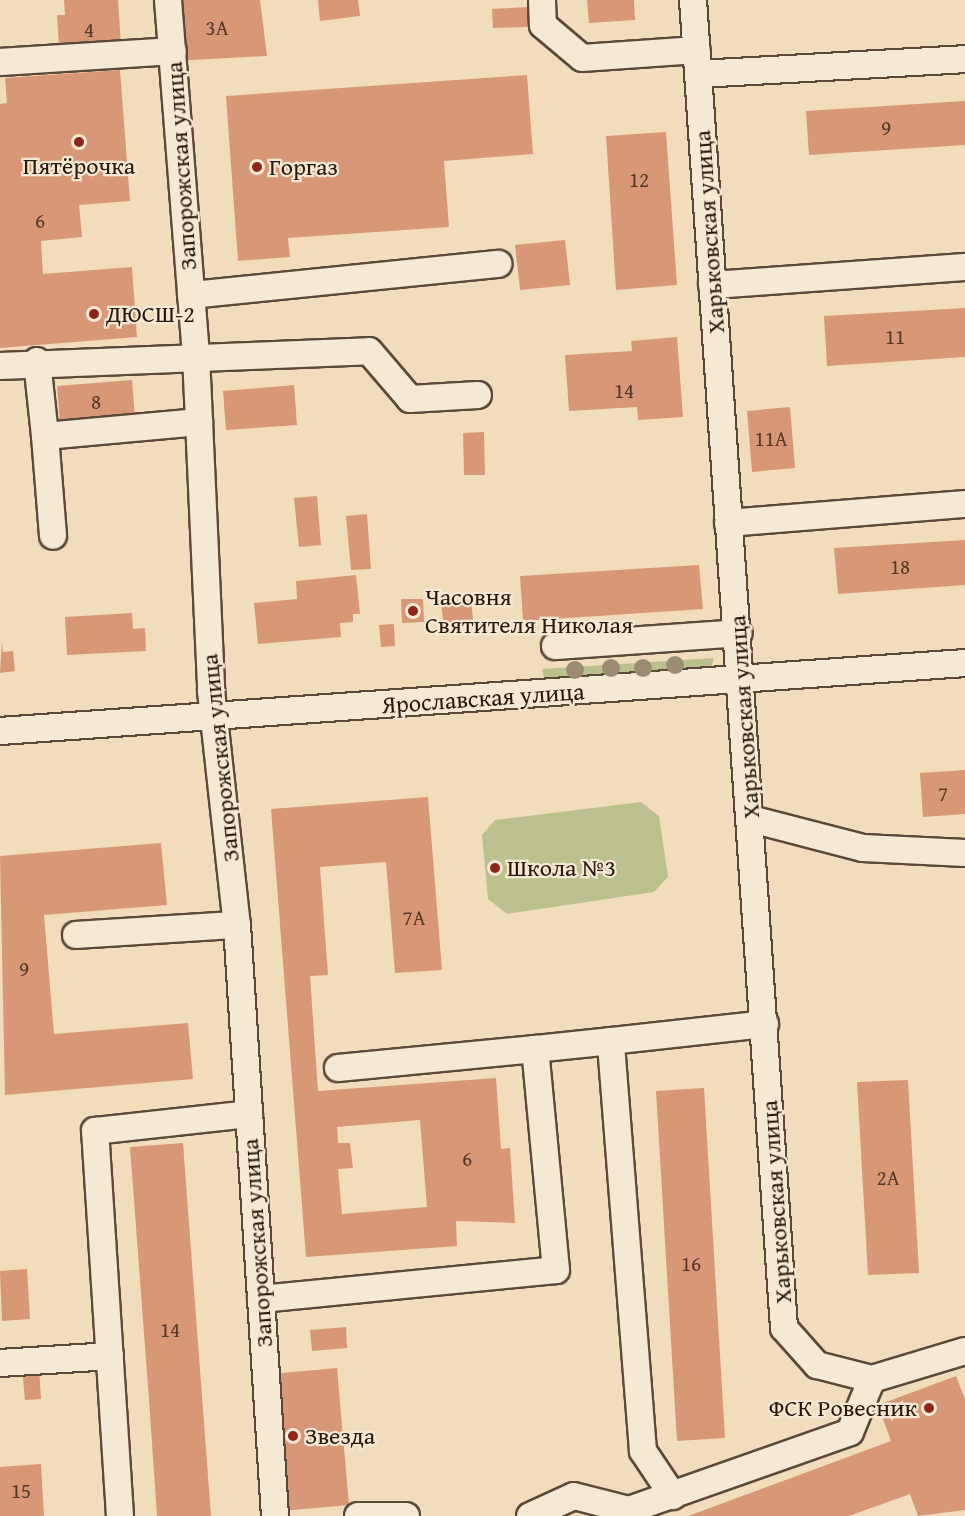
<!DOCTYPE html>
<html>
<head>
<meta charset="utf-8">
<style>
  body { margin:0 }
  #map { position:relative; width:965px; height:1516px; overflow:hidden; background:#f1ddbc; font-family:"Gentium Book Plus",serif }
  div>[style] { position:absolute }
  .green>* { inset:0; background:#bcc08f }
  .building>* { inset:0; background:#d89877 }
  .roads { filter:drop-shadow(2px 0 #5b4938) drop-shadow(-2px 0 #5b4938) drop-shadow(0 2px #5b4938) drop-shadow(0 -2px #5b4938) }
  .minor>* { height:26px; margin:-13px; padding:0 13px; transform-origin:13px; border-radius:13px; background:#f6e9d3 }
  .trees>* { width:18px; height:18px; margin:-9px; border-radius:50%; background:#9b8c71 }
  .dots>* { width:16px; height:16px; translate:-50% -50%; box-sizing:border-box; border:3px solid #f6e9d3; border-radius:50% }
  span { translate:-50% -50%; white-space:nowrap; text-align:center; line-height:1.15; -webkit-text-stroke:4.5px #f6e9d3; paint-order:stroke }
  .number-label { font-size:21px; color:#553827 }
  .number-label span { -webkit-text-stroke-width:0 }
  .poi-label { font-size:24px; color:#29180c }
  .left { translate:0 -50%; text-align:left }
  .right { translate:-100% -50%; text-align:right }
  .street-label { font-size:24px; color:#29180c }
</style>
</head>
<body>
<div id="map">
  <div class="green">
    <div style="clip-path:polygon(714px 658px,710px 672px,545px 682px,542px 669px)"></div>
    <div style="clip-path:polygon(641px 802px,659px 816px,668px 877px,654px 892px,507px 914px,488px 899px,482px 835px,495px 820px)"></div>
  </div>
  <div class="building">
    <div style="clip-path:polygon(64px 0,118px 0,121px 45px,59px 49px,57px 15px,65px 15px)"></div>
    <div style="clip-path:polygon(168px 0,260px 0,267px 56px,173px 61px)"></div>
    <div style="clip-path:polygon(318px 0,358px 0,360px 16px,320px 21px)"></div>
    <div style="clip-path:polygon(587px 0,634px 0,635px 20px,589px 23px)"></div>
    <div style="clip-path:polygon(527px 7px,528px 27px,493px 28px,492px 9px)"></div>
    <div style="clip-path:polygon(120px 70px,130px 201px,79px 205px,82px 237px,41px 241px,43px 274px,132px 267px,137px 337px,0 348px,0 104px,7px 103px,5px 78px)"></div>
    <div style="clip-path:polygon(527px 75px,533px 154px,444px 161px,449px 227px,288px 238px,290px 257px,238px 261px,226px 96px)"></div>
    <div style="clip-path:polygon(965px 101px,965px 145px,809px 155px,806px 111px)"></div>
    <div style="clip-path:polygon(666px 132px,677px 285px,616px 290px,606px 136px)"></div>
    <div style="clip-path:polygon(565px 240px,570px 285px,520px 290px,515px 245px)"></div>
    <div style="clip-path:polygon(965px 308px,965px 357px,827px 366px,824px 316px)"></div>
    <div style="clip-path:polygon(677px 337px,683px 417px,638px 420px,637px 407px,569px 411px,565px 355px,632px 351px,631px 341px)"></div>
    <div style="clip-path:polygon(132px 380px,135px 418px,60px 424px,57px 386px)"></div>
    <div style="clip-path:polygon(294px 385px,297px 425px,226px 430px,223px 391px)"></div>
    <div style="clip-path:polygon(790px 407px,795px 468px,752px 472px,747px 411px)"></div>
    <div style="clip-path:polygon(484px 432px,485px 475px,464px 475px,463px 433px)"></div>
    <div style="clip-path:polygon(317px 496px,321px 545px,299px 547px,294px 498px)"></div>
    <div style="clip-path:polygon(367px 514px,371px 569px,351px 570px,346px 516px)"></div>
    <div style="clip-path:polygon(965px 540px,965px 585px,838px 594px,834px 548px)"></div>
    <div style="clip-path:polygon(699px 565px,703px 609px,523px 621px,520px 576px)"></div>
    <div style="clip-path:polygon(356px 575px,360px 614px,353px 614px,353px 622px,340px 623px,341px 637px,258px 644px,254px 603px,297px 599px,296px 581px)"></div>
    <div style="clip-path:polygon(401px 599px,423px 599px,424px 622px,402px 623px)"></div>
    <div style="clip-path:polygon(471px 600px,474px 627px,444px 630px,441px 602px)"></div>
    <div style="clip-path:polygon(132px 613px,133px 629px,145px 628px,146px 651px,67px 655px,65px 617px)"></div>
    <div style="clip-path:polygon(394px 624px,395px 646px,381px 647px,379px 625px)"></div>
    <div style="clip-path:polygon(2px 641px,3px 652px,13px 651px,15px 671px,0 673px)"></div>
    <div style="clip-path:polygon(965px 770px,965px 814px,923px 817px,920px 773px)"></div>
    <div style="clip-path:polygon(evenodd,428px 797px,442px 970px,395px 973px,386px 862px,320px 867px,328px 975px,310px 976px,318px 1091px,496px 1078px,501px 1149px,510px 1148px,515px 1223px,456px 1221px,457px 1246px,306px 1257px,271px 809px,428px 797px,420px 1120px,427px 1207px,342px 1214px,338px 1169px,353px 1168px,350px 1143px,338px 1143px,337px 1127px,420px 1120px)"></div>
    <div style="clip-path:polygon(161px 843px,167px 905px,44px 915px,54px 1034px,188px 1023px,193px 1079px,5px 1095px,0 856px)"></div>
    <div style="clip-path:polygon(908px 1080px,919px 1273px,868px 1275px,857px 1082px)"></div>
    <div style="clip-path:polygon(704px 1088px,725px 1438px,677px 1441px,656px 1091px)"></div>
    <div style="clip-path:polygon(183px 1143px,211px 1516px,157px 1516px,149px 1400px,130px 1147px)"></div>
    <div style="clip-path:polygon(27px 1269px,30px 1319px,2px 1321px,0 1271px)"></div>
    <div style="clip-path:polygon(346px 1327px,347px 1348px,312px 1351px,310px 1330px)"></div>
    <div style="clip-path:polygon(39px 1365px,41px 1399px,25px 1400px,22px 1367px)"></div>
    <div style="clip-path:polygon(337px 1368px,349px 1505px,282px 1511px,271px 1374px)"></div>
    <div style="clip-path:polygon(956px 1376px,965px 1399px,965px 1510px,918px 1516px,910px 1494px,849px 1516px,688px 1516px,891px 1441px,878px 1405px)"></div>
    <div style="clip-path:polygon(41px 1464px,44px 1516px,0 1516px,0 1467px)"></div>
  </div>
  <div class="roads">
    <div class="minor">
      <div style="left:168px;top:0;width:356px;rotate:85.5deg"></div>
      <div style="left:196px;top:355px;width:336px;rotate:87.4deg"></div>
      <div style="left:211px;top:691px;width:235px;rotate:83.7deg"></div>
      <div style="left:237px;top:925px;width:592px;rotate:86.32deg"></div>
      <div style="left:542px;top:0;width:25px;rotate:88deg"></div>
      <div style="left:543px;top:25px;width:51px;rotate:40.2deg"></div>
      <div style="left:582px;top:58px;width:115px;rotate:-4deg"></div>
      <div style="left:693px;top:0;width:1331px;rotate:86.08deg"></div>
      <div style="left:784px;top:1328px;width:50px;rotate:48.3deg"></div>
      <div style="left:817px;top:1365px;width:57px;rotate:14.3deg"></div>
      <div style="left:0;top:62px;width:173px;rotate:-3.6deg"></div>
      <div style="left:699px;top:74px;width:266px;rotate:-3.2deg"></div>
      <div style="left:712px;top:285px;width:254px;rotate:-4.1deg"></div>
      <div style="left:191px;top:295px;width:309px;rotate:-5.8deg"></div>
      <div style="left:37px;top:361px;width:75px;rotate:83.9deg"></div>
      <div style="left:45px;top:436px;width:155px;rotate:-5.2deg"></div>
      <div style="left:0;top:366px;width:369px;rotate:-2.3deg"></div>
      <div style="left:369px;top:351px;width:63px;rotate:49.5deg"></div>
      <div style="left:410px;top:399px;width:68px;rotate:-3.4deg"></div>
      <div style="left:45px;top:436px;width:100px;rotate:85.4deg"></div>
      <div style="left:728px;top:523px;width:238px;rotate:-4.6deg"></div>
      <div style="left:555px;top:646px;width:184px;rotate:-4deg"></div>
      <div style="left:0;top:731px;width:967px;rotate:-4.03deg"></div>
      <div style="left:751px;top:819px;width:116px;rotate:14.5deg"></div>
      <div style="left:863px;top:848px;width:102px;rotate:2.8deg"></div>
      <div style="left:76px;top:935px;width:161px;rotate:-3.6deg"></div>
      <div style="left:338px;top:1068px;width:198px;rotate:-5.5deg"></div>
      <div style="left:261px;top:1299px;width:296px;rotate:-5.6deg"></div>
      <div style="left:556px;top:1270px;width:222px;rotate:-95.4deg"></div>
      <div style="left:535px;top:1049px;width:76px;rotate:-6deg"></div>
      <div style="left:0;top:1363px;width:110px;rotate:-3.6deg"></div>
      <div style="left:673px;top:1496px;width:54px;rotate:-123.7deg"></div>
      <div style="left:643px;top:1451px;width:411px;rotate:-94.5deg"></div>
      <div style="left:611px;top:1041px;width:155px;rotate:-6.3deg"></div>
      <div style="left:120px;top:1516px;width:386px;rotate:-93.7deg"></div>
      <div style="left:95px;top:1131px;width:155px;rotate:-6.3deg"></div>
      <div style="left:358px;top:1516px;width:48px"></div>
      <div style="left:530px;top:1516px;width:48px;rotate:-24.4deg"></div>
      <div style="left:574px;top:1496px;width:57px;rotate:14.3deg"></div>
      <div style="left:629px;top:1510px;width:234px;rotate:-19.4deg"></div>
      <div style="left:850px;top:1432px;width:57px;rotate:-67.5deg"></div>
      <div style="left:872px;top:1379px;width:97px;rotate:-16.8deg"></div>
    </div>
  </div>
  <div class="trees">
    <div style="left:675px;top:665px"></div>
    <div style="left:611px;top:668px"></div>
    <div style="left:643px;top:668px"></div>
    <div style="left:575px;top:670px"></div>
  </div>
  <div class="dots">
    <div style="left:79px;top:142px;background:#8f2418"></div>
    <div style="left:257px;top:167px;background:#8f2418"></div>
    <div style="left:94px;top:314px;background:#8f2418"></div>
    <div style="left:413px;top:611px;background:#8f2418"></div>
    <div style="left:495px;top:868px;background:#8f2418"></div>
    <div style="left:929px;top:1408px;background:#8f2418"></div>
    <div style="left:293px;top:1436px;background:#8f2418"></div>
  </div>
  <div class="number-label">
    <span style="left:217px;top:28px">3А</span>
    <span style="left:89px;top:30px">4</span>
    <span style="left:886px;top:128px">9</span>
    <span style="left:639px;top:180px">12</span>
    <span style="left:40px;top:221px">6</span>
    <span style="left:895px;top:337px">11</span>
    <span style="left:624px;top:391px">14</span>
    <span style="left:96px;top:402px">8</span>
    <span style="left:771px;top:439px">11А</span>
    <span style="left:900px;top:567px">18</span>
    <span style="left:943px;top:794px">7</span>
    <span style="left:414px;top:918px">7А</span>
    <span style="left:24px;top:969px">9</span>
    <span style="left:467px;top:1159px">6</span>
    <span style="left:888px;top:1178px">2А</span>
    <span style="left:691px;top:1264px">16</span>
    <span style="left:170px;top:1330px">14</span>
    <span style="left:21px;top:1491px">15</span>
  </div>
  <div class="poi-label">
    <span style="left:79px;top:166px">Пятёрочка</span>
    <span class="left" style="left:269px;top:167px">Горгаз</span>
    <span class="left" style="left:106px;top:314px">ДЮСШ-2</span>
    <span class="left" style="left:425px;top:611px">Часовня<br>Святителя Николая</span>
    <span class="left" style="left:507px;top:868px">Школа №3</span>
    <span class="right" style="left:917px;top:1408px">ФСК Ровесник</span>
    <span class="left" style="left:305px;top:1436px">Звезда</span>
  </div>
  <div class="street-label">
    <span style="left:181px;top:166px;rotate:-94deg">Запорожская улица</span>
    <span style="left:709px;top:232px;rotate:-94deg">Харьковская улица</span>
    <span style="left:483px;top:698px;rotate:-4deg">Ярославская улица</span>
    <span style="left:744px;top:717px;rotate:-94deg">Харьковская улица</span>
    <span style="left:220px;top:758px;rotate:-96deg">Запорожская улица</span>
    <span style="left:776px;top:1202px;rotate:-94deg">Харьковская улица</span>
    <span style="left:257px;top:1243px;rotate:-94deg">Запорожская улица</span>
  </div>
</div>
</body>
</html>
